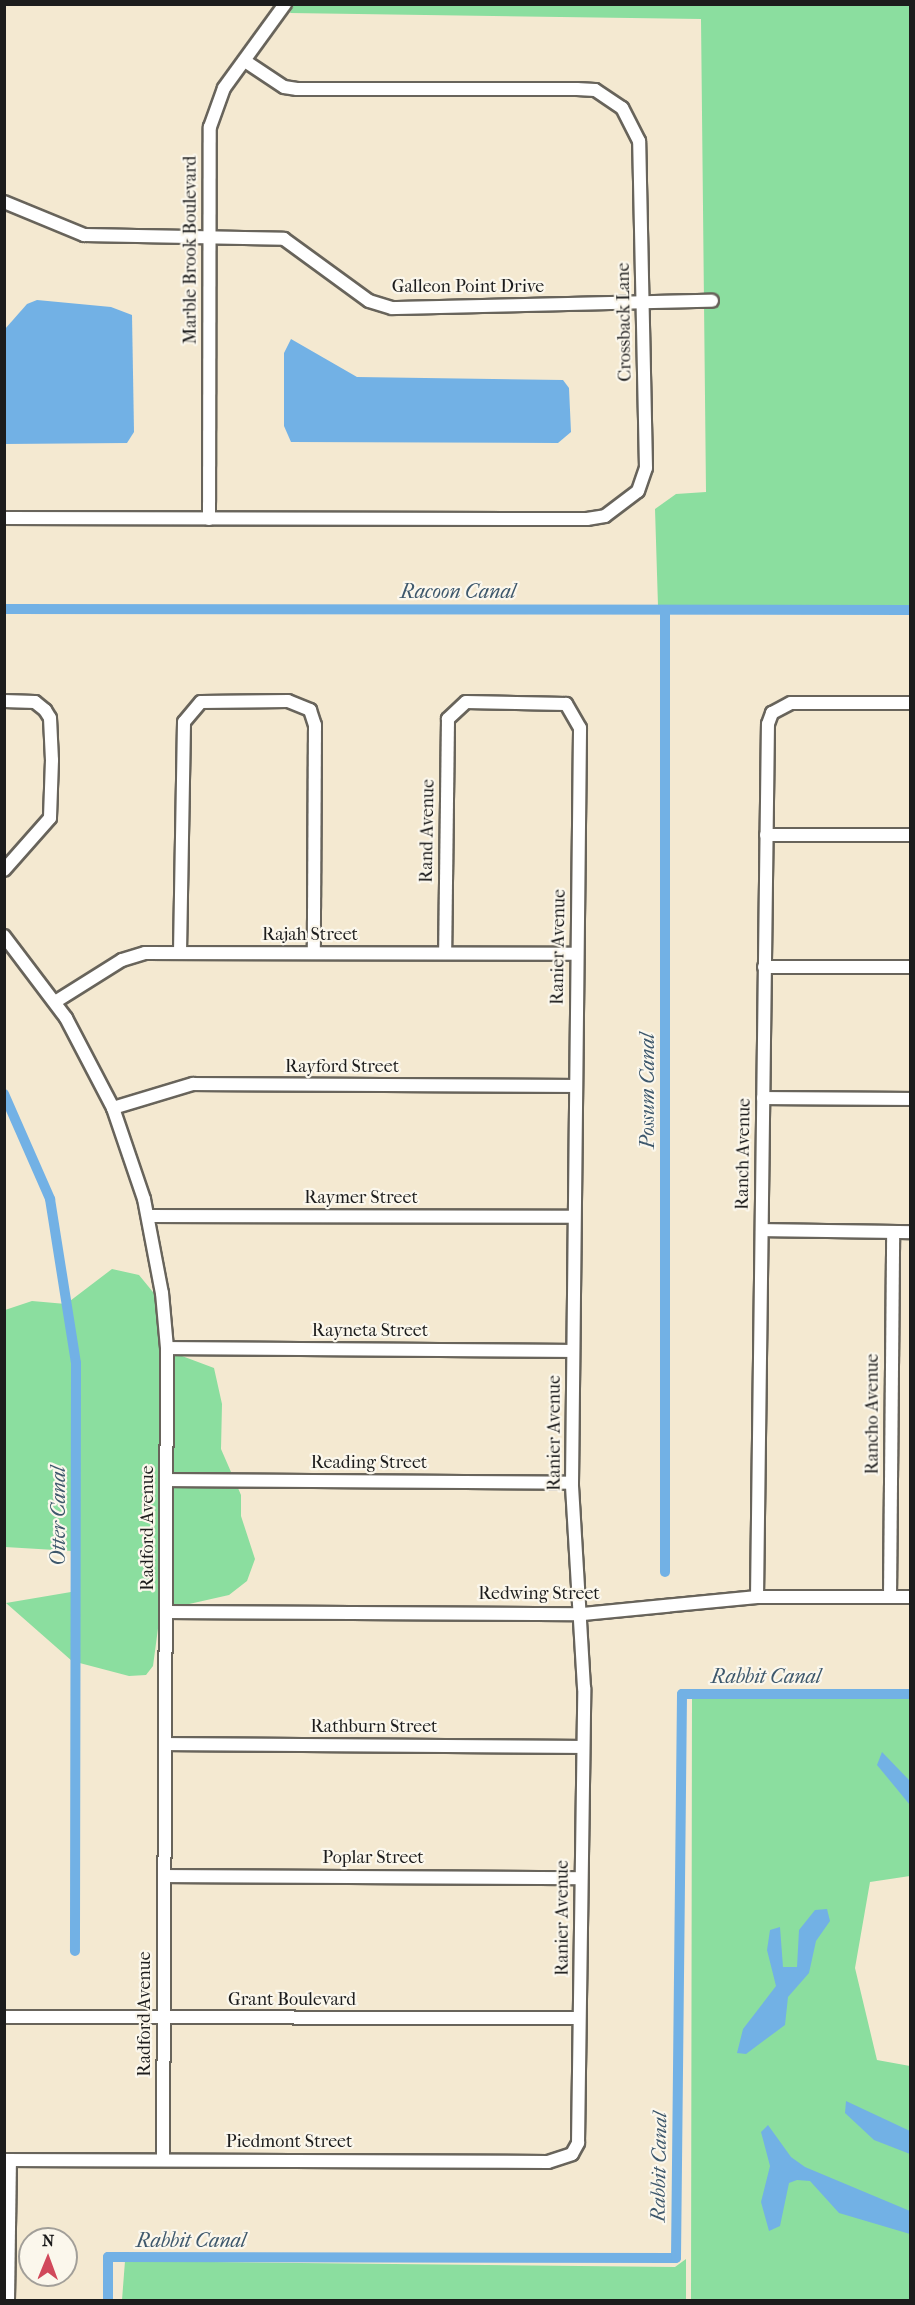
<!DOCTYPE html>
<html>
<head>
<meta charset="utf-8">
<style>
  body { margin:0 }
  #map { position:relative; width:915px; height:2305px; overflow:hidden; background:#f4e9d1; font-family:"IM FELL French Canon",serif }
  div>[style] { position:absolute }
  .green>* { inset:0; background:#8bde9f }
  .water>* { inset:0; background:#72b1e5 }
  .canal>* { height:10px; margin:-5px; padding:0 5px; transform-origin:5px; border-radius:5px; background:#72b1e5 }
  .roads { filter:drop-shadow(2px 0 #68645b) drop-shadow(-2px 0 #68645b) drop-shadow(0 2px #68645b) drop-shadow(0 -2px #68645b) }
  .minor>* { height:12px; margin:-6px; padding:0 6px; transform-origin:6px; border-radius:6px; background:#fff }
  span { translate:-50% -50%; white-space:nowrap; text-align:center; line-height:1.15; -webkit-text-stroke:4.5px #fbf7ec; paint-order:stroke }
  .street-label { font-size:18px; color:#1c1c1c }
  .water-label { font-size:20px; color:#3e586c; font-style:italic }
  .frame { position:absolute; inset:0; border:6px solid #1c1c1c; pointer-events:none }
  .north { position:absolute; left:18px; top:2227px; width:60px; height:60px; box-sizing:border-box; background:#fbf7ec; border:2px solid #a29f99; border-radius:50%; rotate:1deg; font-size:16px; font-weight:700; line-height:24px; text-align:center; color:#1c1c1c }
  .north::after { content:''; display:block; margin:auto; width:21px; height:27px; background:#d1495b; clip-path:polygon(50% 0,100% 100%,50% 72%,0 100%) }
</style>
</head>
<body>
<div id="map">
  <div class="green">
    <div style="clip-path:polygon(294px 4px,910px 5px,910px 609px,658px 606px,655px 509px,676px 494px,706px 492px,701px 19px,290px 13px)"></div>
    <div style="clip-path:polygon(112px 1269px,139px 1275px,157px 1297px,174px 1353px,214px 1368px,222px 1404px,221px 1449px,241px 1495px,241px 1516px,255px 1559px,247px 1581px,229px 1595px,167px 1609px,159px 1621px,153px 1666px,146px 1675px,129px 1676px,72px 1661px,6px 1603px,71px 1592px,72px 1551px,5px 1547px,5px 1310px,32px 1301px,66px 1304px)"></div>
    <div style="clip-path:polygon(692px 1693px,910px 1697px,910px 1876px,870px 1882px,855px 1968px,877px 2060px,910px 2066px,910px 2300px,691px 2300px)"></div>
    <div style="clip-path:polygon(686px 2259px,686px 2300px,122px 2300px,125px 2261px,675px 2267px)"></div>
  </div>
  <div class="water">
    <div style="clip-path:polygon(37px 300px,111px 307px,132px 315px,134px 432px,127px 443px,5px 444px,5px 329px,27px 304px)"></div>
    <div style="clip-path:polygon(291px 339px,357px 377px,563px 380px,569px 388px,571px 432px,558px 443px,291px 442px,284px 426px,284px 353px)"></div>
    <div style="clip-path:polygon(882px 1752px,910px 1781px,910px 1805px,877px 1765px)"></div>
    <div style="clip-path:polygon(827px 1909px,830px 1921px,816px 1941px,809px 1973px,788px 1997px,785px 2025px,746px 2054px,737px 2053px,743px 2029px,776px 1986px,767px 1950px,770px 1930px,780px 1927px,783px 1967px,797px 1967px,799px 1930px,815px 1910px)"></div>
    <div style="clip-path:polygon(846px 2101px,910px 2131px,910px 2154px,874px 2140px,845px 2113px)"></div>
    <div style="clip-path:polygon(768px 2125px,791px 2157px,805px 2167px,910px 2211px,910px 2234px,839px 2213px,810px 2181px,797px 2180px,789px 2183px,780px 2226px,769px 2231px,761px 2202px,770px 2166px,761px 2132px)"></div>
  </div>
  <div class="canal">
    <div style="left:4px;top:609px;width:906px;rotate:0.06deg"></div>
    <div style="left:4px;top:1094px;width:115px;rotate:66.3deg"></div>
    <div style="left:50px;top:1199px;width:166px;rotate:81deg"></div>
    <div style="left:76px;top:1363px;width:588px;rotate:90.1deg"></div>
    <div style="left:665px;top:1572px;width:962px;rotate:-90deg"></div>
    <div style="left:108px;top:2300px;width:43px;rotate:-90deg"></div>
    <div style="left:108px;top:2257px;width:568px;rotate:0.1deg"></div>
    <div style="left:676px;top:2258px;width:564px;rotate:-89.39deg"></div>
    <div style="left:682px;top:1694px;width:228px"></div>
  </div>
  <div class="roads">
    <div class="minor">
      <div style="left:4px;top:202px;width:87px;rotate:22.4deg"></div>
      <div style="left:84px;top:235px;width:200px;rotate:1.1deg"></div>
      <div style="left:284px;top:239px;width:105px;rotate:36.1deg"></div>
      <div style="left:369px;top:301px;width:24px;rotate:17deg"></div>
      <div style="left:392px;top:308px;width:320px;rotate:-1.3deg"></div>
      <div style="left:4px;top:518px;width:583px;rotate:0.1deg"></div>
      <div style="left:587px;top:519px;width:18px;rotate:-9deg"></div>
      <div style="left:605px;top:516px;width:41px;rotate:-37.1deg"></div>
      <div style="left:638px;top:491px;width:24px;rotate:-71deg"></div>
      <div style="left:646px;top:468px;width:327px;rotate:-91.2deg"></div>
      <div style="left:639px;top:141px;width:37px;rotate:-117deg"></div>
      <div style="left:622px;top:108px;width:32px;rotate:-146deg"></div>
      <div style="left:595px;top:90px;width:18px;rotate:-177deg"></div>
      <div style="left:577px;top:89px;width:280px;rotate:180deg"></div>
      <div style="left:297px;top:89px;width:13px;rotate:-171deg"></div>
      <div style="left:284px;top:87px;width:47px;rotate:-146.3deg"></div>
      <div style="left:209px;top:519px;width:392px;rotate:-89.9deg"></div>
      <div style="left:210px;top:127px;width:41px;rotate:-70.3deg"></div>
      <div style="left:224px;top:88px;width:104px;rotate:-54deg"></div>
      <div style="left:4px;top:701px;width:31px;rotate:2deg"></div>
      <div style="left:35px;top:702px;width:13px;rotate:39deg"></div>
      <div style="left:45px;top:710px;width:9px;rotate:58deg"></div>
      <div style="left:50px;top:718px;width:42px;rotate:87.3deg"></div>
      <div style="left:52px;top:760px;width:58px;rotate:92deg"></div>
      <div style="left:50px;top:818px;width:69px;rotate:131.5deg"></div>
      <div style="left:766px;top:835px;width:144px"></div>
      <div style="left:4px;top:936px;width:103px;rotate:52.9deg"></div>
      <div style="left:66px;top:1018px;width:102px;rotate:62.4deg"></div>
      <div style="left:113px;top:1108px;width:96px;rotate:71.2deg"></div>
      <div style="left:144px;top:1199px;width:96px;rotate:79.2deg"></div>
      <div style="left:162px;top:1293px;width:55px;rotate:84.8deg"></div>
      <div style="left:167px;top:1348px;width:811px;rotate:90.28deg"></div>
      <div style="left:180px;top:952px;width:230px;rotate:-89deg"></div>
      <div style="left:184px;top:722px;width:26px;rotate:-50deg"></div>
      <div style="left:201px;top:702px;width:87px;rotate:-0.7deg"></div>
      <div style="left:288px;top:701px;width:24px;rotate:22deg"></div>
      <div style="left:310px;top:710px;width:16px;rotate:72deg"></div>
      <div style="left:315px;top:725px;width:228px;rotate:90.3deg"></div>
      <div style="left:764px;top:967px;width:146px"></div>
      <div style="left:55px;top:1002px;width:79px;rotate:-32.1deg"></div>
      <div style="left:122px;top:960px;width:24px;rotate:-17deg"></div>
      <div style="left:145px;top:953px;width:432px;rotate:0.1deg"></div>
      <div style="left:763px;top:1098px;width:147px;rotate:0.4deg"></div>
      <div style="left:113px;top:1108px;width:84px;rotate:-16.7deg"></div>
      <div style="left:193px;top:1084px;width:382px;rotate:0.3deg"></div>
      <div style="left:148px;top:1216px;width:426px;rotate:0.1deg"></div>
      <div style="left:762px;top:1230px;width:148px;rotate:0.8deg"></div>
      <div style="left:167px;top:1348px;width:406px;rotate:0.4deg"></div>
      <div style="left:167px;top:1480px;width:405px;rotate:0.4deg"></div>
      <div style="left:757px;top:1597px;width:873px;rotate:-89.28deg"></div>
      <div style="left:768px;top:724px;width:12px;rotate:-70deg"></div>
      <div style="left:772px;top:713px;width:21px;rotate:-28deg"></div>
      <div style="left:791px;top:703px;width:119px"></div>
      <div style="left:890px;top:1597px;width:365px;rotate:-89.5deg"></div>
      <div style="left:166px;top:1612px;width:417px;rotate:0.3deg"></div>
      <div style="left:583px;top:1614px;width:175px;rotate:-5.6deg"></div>
      <div style="left:757px;top:1597px;width:153px"></div>
      <div style="left:165px;top:1744px;width:418px;rotate:0.4deg"></div>
      <div style="left:164px;top:1876px;width:417px;rotate:0.3deg"></div>
      <div style="left:4px;top:2017px;width:575px;rotate:0.1deg"></div>
      <div style="left:4px;top:2160px;width:544px;rotate:0.21deg"></div>
      <div style="left:548px;top:2162px;width:25px;rotate:-18deg"></div>
      <div style="left:572px;top:2154px;width:13px;rotate:-61deg"></div>
      <div style="left:578px;top:2143px;width:455px;rotate:-89.2deg"></div>
      <div style="left:584px;top:1688px;width:205px;rotate:-93.4deg"></div>
      <div style="left:572px;top:1483px;width:755px;rotate:-89.39deg"></div>
      <div style="left:580px;top:728px;width:28px;rotate:-120deg"></div>
      <div style="left:566px;top:704px;width:100px;rotate:-178.9deg"></div>
      <div style="left:466px;top:702px;width:25px;rotate:137deg"></div>
      <div style="left:448px;top:719px;width:234px;rotate:90.7deg"></div>
      <div style="left:8px;top:2300px;width:140px;rotate:-89.2deg"></div>
    </div>
  </div>
  <div class="street-label">
    <span style="left:191px;top:250px;rotate:-90deg">Marble Brook Boulevard</span>
    <span style="left:468px;top:287px">Galleon Point Drive</span>
    <span style="left:625px;top:322px;rotate:-91deg">Crossback Lane</span>
    <span style="left:428px;top:831px;rotate:-89deg">Rand Avenue</span>
    <span style="left:310px;top:935px">Rajah Street</span>
    <span style="left:559px;top:947px;rotate:-89deg">Ranier Avenue</span>
    <span style="left:342px;top:1067px">Rayford Street</span>
    <span style="left:744px;top:1154px;rotate:-89deg">Ranch Avenue</span>
    <span style="left:361px;top:1198px">Raymer Street</span>
    <span style="left:370px;top:1331px">Rayneta Street</span>
    <span style="left:873px;top:1414px;rotate:-90deg">Rancho Avenue</span>
    <span style="left:555px;top:1433px;rotate:-90deg">Ranier Avenue</span>
    <span style="left:369px;top:1463px">Reading Street</span>
    <span style="left:148px;top:1528px;rotate:-90deg">Radford Avenue</span>
    <span style="left:539px;top:1594px">Redwing Street</span>
    <span style="left:374px;top:1727px">Rathburn Street</span>
    <span style="left:373px;top:1858px">Poplar Street</span>
    <span style="left:563px;top:1918px;rotate:-90deg">Ranier Avenue</span>
    <span style="left:292px;top:2000px">Grant Boulevard</span>
    <span style="left:145px;top:2014px;rotate:-90deg">Radford Avenue</span>
    <span style="left:289px;top:2142px">Piedmont Street</span>
  </div>
  <div class="water-label">
    <span style="left:458px;top:591px">Racoon Canal</span>
    <span style="left:647px;top:1091px;rotate:-90deg">Possum Canal</span>
    <span style="left:58px;top:1516px;rotate:-90deg">Otter Canal</span>
    <span style="left:766px;top:1676px">Rabbit Canal</span>
    <span style="left:659px;top:2167px;rotate:-89deg">Rabbit Canal</span>
    <span style="left:191px;top:2240px">Rabbit Canal</span>
  </div>
  <div class="frame"></div>
  <div class="north">N</div>
</div>
</body>
</html>
